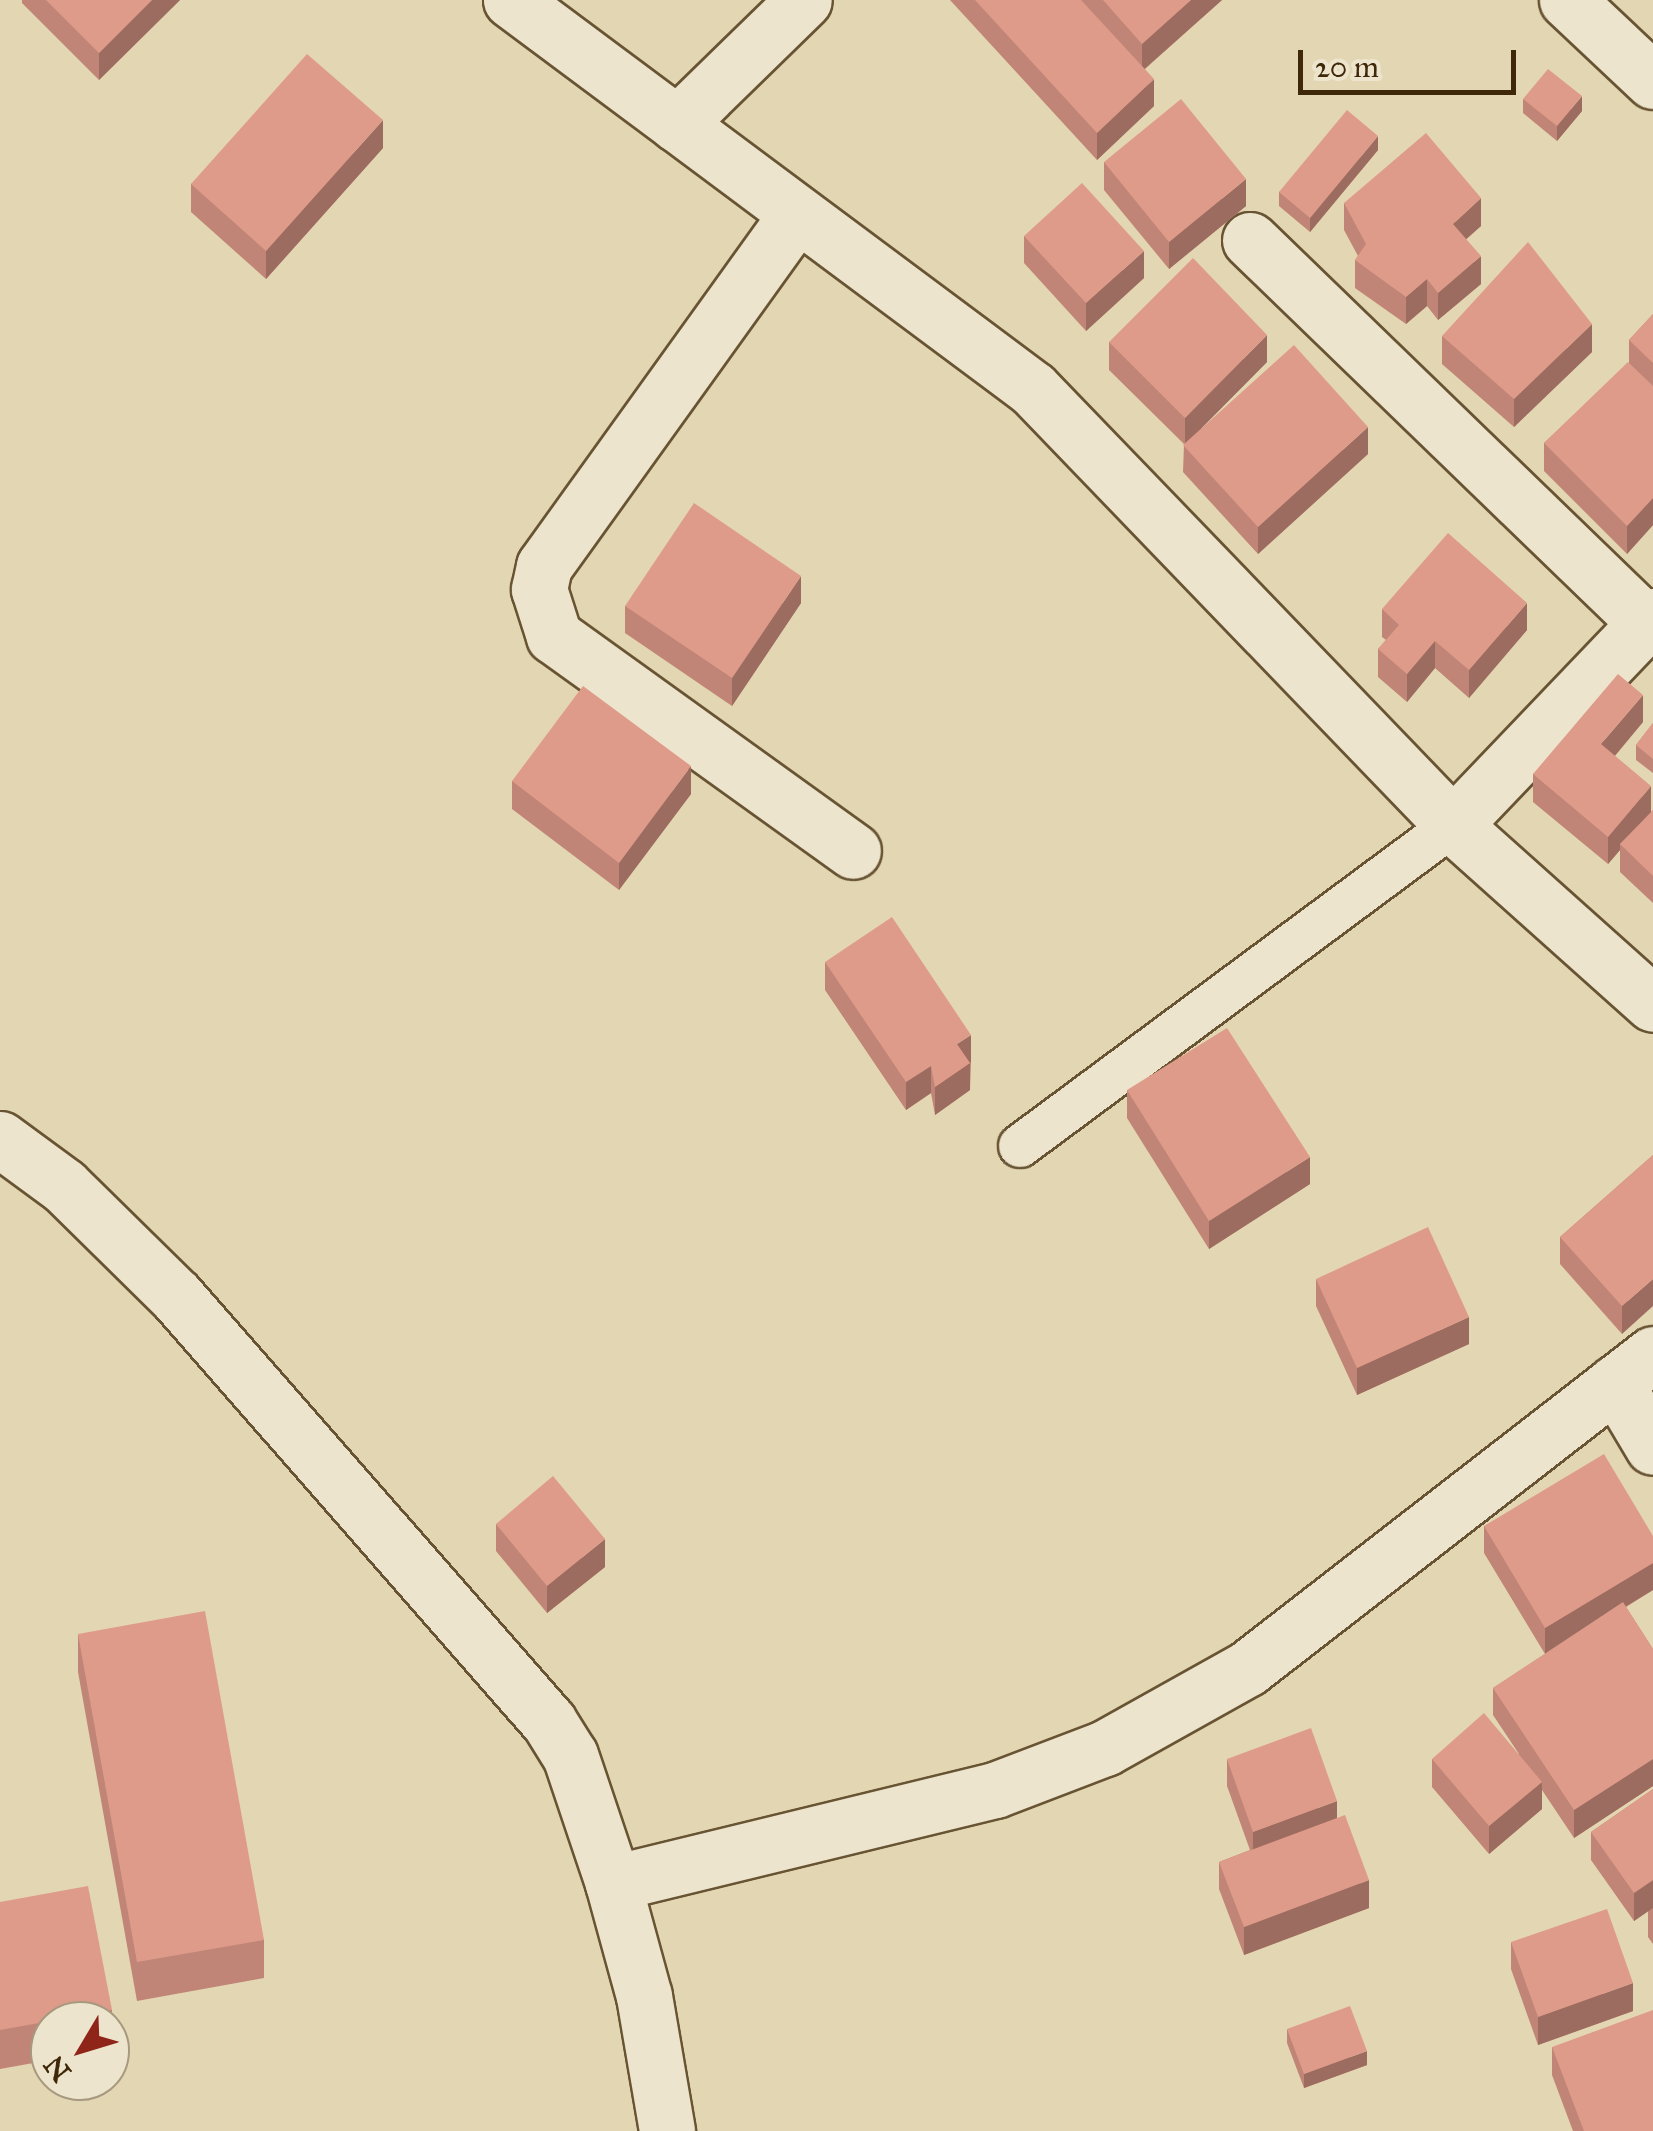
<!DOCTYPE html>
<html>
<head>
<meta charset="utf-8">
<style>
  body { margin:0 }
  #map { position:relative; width:1653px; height:2131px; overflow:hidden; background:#e3d6b2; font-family:"IM FELL Great Primer",serif }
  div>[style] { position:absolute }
  .roads { filter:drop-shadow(2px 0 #685433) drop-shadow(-2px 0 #685433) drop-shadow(0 2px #685433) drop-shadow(0 -2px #685433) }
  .lane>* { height:42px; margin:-21px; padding:0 21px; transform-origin:21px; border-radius:21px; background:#ede4cd }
  .street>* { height:55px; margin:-27.5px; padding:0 27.5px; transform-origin:27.5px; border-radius:27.5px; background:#ede4cd }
  .wall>* { inset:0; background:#c08576 }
  .shaded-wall>* { inset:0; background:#9c6c60 }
  .building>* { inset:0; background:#df9b89 }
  span { translate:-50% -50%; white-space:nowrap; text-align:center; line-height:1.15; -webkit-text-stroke:9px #ede4cd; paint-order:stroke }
  .north { position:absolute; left:30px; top:2001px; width:100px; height:100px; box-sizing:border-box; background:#ede4cd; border:2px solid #a7997f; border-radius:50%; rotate:232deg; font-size:28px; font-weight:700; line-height:40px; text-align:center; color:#3f2809 }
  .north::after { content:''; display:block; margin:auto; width:35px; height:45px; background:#8f2418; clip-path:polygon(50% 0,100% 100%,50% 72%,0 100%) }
  .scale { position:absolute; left:1298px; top:50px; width:218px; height:45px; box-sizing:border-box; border:5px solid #3f2809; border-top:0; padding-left:12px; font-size:30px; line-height:35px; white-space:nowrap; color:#3f2809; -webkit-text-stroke:8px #ede4cd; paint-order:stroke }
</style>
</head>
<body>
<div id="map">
  <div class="roads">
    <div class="lane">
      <div style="left:1020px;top:1146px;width:539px;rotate:-36.55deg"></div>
    </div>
    <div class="street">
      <div style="left:511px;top:0;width:651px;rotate:36.69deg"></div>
      <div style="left:1033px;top:389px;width:605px;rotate:46.07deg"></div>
      <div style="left:1453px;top:825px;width:268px;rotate:41.8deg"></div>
      <div style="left:1567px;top:0;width:118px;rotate:43.3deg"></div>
      <div style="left:677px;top:124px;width:177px;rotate:-44.3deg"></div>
      <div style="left:797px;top:214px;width:433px;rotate:125.7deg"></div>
      <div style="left:544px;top:566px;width:24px;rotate:102deg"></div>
      <div style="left:539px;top:589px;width:49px;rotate:72.3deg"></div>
      <div style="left:554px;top:636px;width:368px;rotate:35.7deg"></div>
      <div style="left:1250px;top:240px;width:551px;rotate:44.04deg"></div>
      <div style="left:1453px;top:825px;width:289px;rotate:-46.3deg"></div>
      <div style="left:0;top:1139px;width:79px;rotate:36.3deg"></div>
      <div style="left:64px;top:1186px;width:157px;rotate:44.5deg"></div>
      <div style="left:176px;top:1296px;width:566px;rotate:48.8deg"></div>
      <div style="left:549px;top:1722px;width:39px;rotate:58deg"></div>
      <div style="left:570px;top:1755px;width:135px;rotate:71.4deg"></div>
      <div style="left:613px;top:1883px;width:117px;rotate:74.7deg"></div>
      <div style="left:644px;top:1996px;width:137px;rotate:80.3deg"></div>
      <div style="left:1615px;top:1383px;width:74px;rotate:59.3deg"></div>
      <div style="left:613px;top:1883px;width:393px;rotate:-13.7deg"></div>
      <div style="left:995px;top:1790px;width:118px;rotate:-20.9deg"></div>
      <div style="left:1105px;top:1748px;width:164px;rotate:-29.2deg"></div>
      <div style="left:1248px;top:1668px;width:512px;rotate:-37.79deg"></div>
    </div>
  </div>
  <div class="wall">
    <div style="clip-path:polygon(22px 0,180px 0,99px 80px,22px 3px)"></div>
    <div style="clip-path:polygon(950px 0,1222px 0,1145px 69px,1154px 106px,1097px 160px)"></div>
    <div style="clip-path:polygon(1523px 99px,1582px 111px,1557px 141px,1523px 113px)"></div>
    <div style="clip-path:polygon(383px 148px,266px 279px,191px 212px,191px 184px)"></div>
    <div style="clip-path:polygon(1378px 150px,1310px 232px,1279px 206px,1279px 192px)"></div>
    <div style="clip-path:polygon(1104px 162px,1246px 206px,1169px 269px,1104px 190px)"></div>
    <div style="clip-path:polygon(1344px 203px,1481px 226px,1466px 239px,1481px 284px,1438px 320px,1427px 306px,1406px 324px,1355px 288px,1355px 260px,1358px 256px,1344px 230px)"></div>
    <div style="clip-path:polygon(1024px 236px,1144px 278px,1086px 331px,1024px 263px)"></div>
    <div style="clip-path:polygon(1653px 314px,1653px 525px,1627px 554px,1544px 471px,1544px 443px,1629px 363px,1629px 340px)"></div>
    <div style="clip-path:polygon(1442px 336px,1592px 352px,1514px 427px,1442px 364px)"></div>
    <div style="clip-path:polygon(1109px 342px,1267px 362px,1201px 428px,1368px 454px,1258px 554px,1183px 472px,1184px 444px,1109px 370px)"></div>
    <div style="clip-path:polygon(801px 603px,732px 706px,625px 633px,625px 606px)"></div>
    <div style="clip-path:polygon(1382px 609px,1527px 630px,1469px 698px,1435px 668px,1407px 702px,1378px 677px,1378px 649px,1386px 640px,1382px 637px)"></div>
    <div style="clip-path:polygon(1643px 722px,1615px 756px,1651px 812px,1653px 810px,1653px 903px,1620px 872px,1620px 850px,1608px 864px,1533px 802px,1533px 774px)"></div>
    <div style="clip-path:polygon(1653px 723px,1653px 773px,1636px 760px,1636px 745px)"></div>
    <div style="clip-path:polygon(512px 781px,691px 794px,619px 890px,512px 809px)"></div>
    <div style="clip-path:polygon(825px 962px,971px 1062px,970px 1090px,935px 1115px,931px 1093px,906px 1110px,825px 990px)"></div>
    <div style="clip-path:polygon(1127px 1090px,1310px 1184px,1209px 1249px,1127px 1118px)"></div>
    <div style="clip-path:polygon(1653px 1155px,1622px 1334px,1560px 1264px,1560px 1237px)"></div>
    <div style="clip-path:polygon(1316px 1279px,1469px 1344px,1357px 1395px,1316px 1306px)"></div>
    <div style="clip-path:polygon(496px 1524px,605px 1567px,547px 1613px,496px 1551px)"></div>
    <div style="clip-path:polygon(1484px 1526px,1653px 1536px,1653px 1590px,1626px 1607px,1653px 1649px,1653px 1786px,1574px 1838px,1542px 1790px,1542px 1809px,1489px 1854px,1432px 1787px,1432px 1759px,1519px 1754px,1493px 1715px,1493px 1688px,1545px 1654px,1484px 1553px)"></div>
    <div style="clip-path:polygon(78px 1634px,264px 1940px,264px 1978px,137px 2001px,78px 1672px)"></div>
    <div style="clip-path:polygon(1227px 1759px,1337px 1818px,1369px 1908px,1244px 1955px,1219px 1889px,1219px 1862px,1250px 1850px,1227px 1786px)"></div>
    <div style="clip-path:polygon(1653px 1789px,1653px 1944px,1648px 1937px,1648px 1911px,1634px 1921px,1591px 1860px,1591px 1832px)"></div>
    <div style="clip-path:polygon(0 1902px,112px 2010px,112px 2048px,110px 2049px,110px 2021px,50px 2021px,50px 2060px,0 2069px)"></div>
    <div style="clip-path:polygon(1511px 1942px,1633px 2011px,1538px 2045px,1511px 1969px)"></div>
    <div style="clip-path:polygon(1287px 2029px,1367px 2065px,1304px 2088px,1287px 2043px)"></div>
    <div style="clip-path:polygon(1552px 2047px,1653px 2131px,1573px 2131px,1552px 2075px)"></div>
  </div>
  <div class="shaded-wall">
    <div style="clip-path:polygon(152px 0,180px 0,99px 80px,99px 53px)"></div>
    <div style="clip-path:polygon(1191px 0,1222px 0,1142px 71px,1142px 44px)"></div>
    <div style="clip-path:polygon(1154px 79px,1154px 106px,1097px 160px,1097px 133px)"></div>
    <div style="clip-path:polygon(1582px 96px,1582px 111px,1557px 141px,1557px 126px)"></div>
    <div style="clip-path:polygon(383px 120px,383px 148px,266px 279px,266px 251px)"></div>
    <div style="clip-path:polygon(1378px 136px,1378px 150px,1310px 232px,1310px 218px)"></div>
    <div style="clip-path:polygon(1246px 179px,1246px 206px,1169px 269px,1169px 242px)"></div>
    <div style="clip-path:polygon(1481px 198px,1481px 226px,1453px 251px,1453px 224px)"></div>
    <div style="clip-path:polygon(1144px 251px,1144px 278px,1086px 331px,1086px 303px)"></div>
    <div style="clip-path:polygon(1481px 256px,1481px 284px,1438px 320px,1438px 293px)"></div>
    <div style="clip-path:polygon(1427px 279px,1427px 306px,1406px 324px,1406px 297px)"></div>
    <div style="clip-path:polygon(1592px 324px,1592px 352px,1514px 427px,1514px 399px)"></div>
    <div style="clip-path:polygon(1267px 335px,1267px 362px,1185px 445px,1185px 418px)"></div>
    <div style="clip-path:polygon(1368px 427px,1368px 454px,1258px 554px,1258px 527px)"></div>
    <div style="clip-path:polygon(1653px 498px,1653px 525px,1627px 554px,1627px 526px)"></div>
    <div style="clip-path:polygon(801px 576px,801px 603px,732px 706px,732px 678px)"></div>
    <div style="clip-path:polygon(1527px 603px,1527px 630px,1469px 698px,1469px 670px)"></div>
    <div style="clip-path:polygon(1435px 641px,1435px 668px,1407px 702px,1407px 674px)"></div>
    <div style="clip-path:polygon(1643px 695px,1643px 722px,1601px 772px,1601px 744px)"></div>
    <div style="clip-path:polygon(691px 766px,691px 794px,619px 890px,619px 863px)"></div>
    <div style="clip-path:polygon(1651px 786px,1651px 814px,1620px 844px,1620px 850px,1608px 864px,1608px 837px)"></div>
    <div style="clip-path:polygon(971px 1035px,971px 1062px,957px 1071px,957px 1044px)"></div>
    <div style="clip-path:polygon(970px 1063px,970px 1090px,935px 1115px,935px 1087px)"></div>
    <div style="clip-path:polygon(931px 1066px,931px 1093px,906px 1110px,906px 1082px)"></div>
    <div style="clip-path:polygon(1310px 1157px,1310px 1184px,1209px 1249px,1209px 1221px)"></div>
    <div style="clip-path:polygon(1653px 1279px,1653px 1306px,1622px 1334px,1622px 1306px)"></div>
    <div style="clip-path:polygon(1469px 1317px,1469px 1344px,1357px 1395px,1357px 1368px)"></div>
    <div style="clip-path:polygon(605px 1539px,605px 1567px,547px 1613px,547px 1586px)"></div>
    <div style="clip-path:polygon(1653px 1563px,1653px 1590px,1545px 1655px,1545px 1628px)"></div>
    <div style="clip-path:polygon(1653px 1759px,1653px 1786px,1574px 1838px,1574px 1810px)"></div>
    <div style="clip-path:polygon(1542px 1782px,1542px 1809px,1489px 1854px,1489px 1826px)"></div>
    <div style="clip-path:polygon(1337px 1801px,1337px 1828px,1253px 1859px,1253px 1832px)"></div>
    <div style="clip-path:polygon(1369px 1880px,1369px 1908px,1244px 1955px,1244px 1927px)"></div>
    <div style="clip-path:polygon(1653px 1880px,1653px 1908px,1634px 1921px,1634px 1893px)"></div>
    <div style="clip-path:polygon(1633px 1983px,1633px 2011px,1538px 2045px,1538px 2017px)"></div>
    <div style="clip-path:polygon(1367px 2051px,1367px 2065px,1304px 2088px,1304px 2074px)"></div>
  </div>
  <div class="building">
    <div style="clip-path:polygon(46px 0,152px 0,99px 53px)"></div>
    <div style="clip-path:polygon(975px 0,1081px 0,1154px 79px,1097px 133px)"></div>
    <div style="clip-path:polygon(1103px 0,1191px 0,1142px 44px)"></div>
    <div style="clip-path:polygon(307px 54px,383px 120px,266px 251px,191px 184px)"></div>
    <div style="clip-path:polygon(1548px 69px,1582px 96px,1557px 126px,1523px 99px)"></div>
    <div style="clip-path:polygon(1181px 99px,1246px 179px,1169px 242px,1104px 162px)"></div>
    <div style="clip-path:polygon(1347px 110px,1378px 136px,1310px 218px,1279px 192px)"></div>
    <div style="clip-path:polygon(1426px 133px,1481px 198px,1453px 224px,1481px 256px,1438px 293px,1427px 279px,1406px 297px,1355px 260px,1366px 244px,1344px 203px)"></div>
    <div style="clip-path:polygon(1082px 183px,1144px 251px,1086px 303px,1024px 236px)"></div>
    <div style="clip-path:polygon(1528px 242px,1592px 324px,1514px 399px,1442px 336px)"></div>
    <div style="clip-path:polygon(1193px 258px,1267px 335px,1185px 418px,1109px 342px)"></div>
    <div style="clip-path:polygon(1653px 314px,1653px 363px,1629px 340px)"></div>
    <div style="clip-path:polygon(1294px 345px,1368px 427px,1258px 527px,1183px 445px)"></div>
    <div style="clip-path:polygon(1628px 362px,1653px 386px,1653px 498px,1627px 526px,1544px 443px)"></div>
    <div style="clip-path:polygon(694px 503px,801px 576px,732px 678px,625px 606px)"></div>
    <div style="clip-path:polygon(1448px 533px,1527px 603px,1469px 670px,1435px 641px,1407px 674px,1378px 649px,1399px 625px,1382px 609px)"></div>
    <div style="clip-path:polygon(1618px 674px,1643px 695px,1601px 744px,1651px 786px,1608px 837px,1533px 774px)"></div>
    <div style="clip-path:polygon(583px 686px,691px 766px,619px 863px,512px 781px)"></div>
    <div style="clip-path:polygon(1653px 723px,1653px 759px,1636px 745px)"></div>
    <div style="clip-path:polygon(1653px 810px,1653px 876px,1620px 844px)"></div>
    <div style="clip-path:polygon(892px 917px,971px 1035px,957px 1044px,970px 1063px,935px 1087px,931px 1066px,906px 1082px,825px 962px)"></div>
    <div style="clip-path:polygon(1227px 1028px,1310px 1157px,1209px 1221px,1127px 1090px)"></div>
    <div style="clip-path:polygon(1653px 1155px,1653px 1279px,1622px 1306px,1560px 1237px)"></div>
    <div style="clip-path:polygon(1428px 1227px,1469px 1317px,1357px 1368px,1316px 1279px)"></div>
    <div style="clip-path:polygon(1604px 1454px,1653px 1536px,1653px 1563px,1545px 1628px,1484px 1526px)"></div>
    <div style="clip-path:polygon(553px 1476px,605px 1539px,547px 1586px,496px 1524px)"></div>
    <div style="clip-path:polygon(1623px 1602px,1653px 1649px,1653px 1759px,1574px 1810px,1493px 1688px)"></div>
    <div style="clip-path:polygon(205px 1611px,264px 1940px,137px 1962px,78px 1634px)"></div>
    <div style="clip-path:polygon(1484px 1713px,1542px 1782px,1489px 1826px,1432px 1759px)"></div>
    <div style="clip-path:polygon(1311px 1728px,1337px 1801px,1253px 1832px,1227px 1759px)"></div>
    <div style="clip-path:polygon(1653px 1789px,1653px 1880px,1634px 1893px,1591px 1832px)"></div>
    <div style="clip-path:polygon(1345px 1815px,1369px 1880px,1244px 1927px,1219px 1862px)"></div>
    <div style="clip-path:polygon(88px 1886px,112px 2010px,0 2030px,0 1902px)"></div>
    <div style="clip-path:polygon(1607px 1909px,1633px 1983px,1538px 2017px,1511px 1942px)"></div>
    <div style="clip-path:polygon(1350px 2006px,1367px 2051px,1304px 2074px,1287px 2029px)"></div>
    <div style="clip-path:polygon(1653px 2010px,1653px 2131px,1584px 2131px,1552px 2047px)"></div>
  </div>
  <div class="north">N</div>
  <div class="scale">20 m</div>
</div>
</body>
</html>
